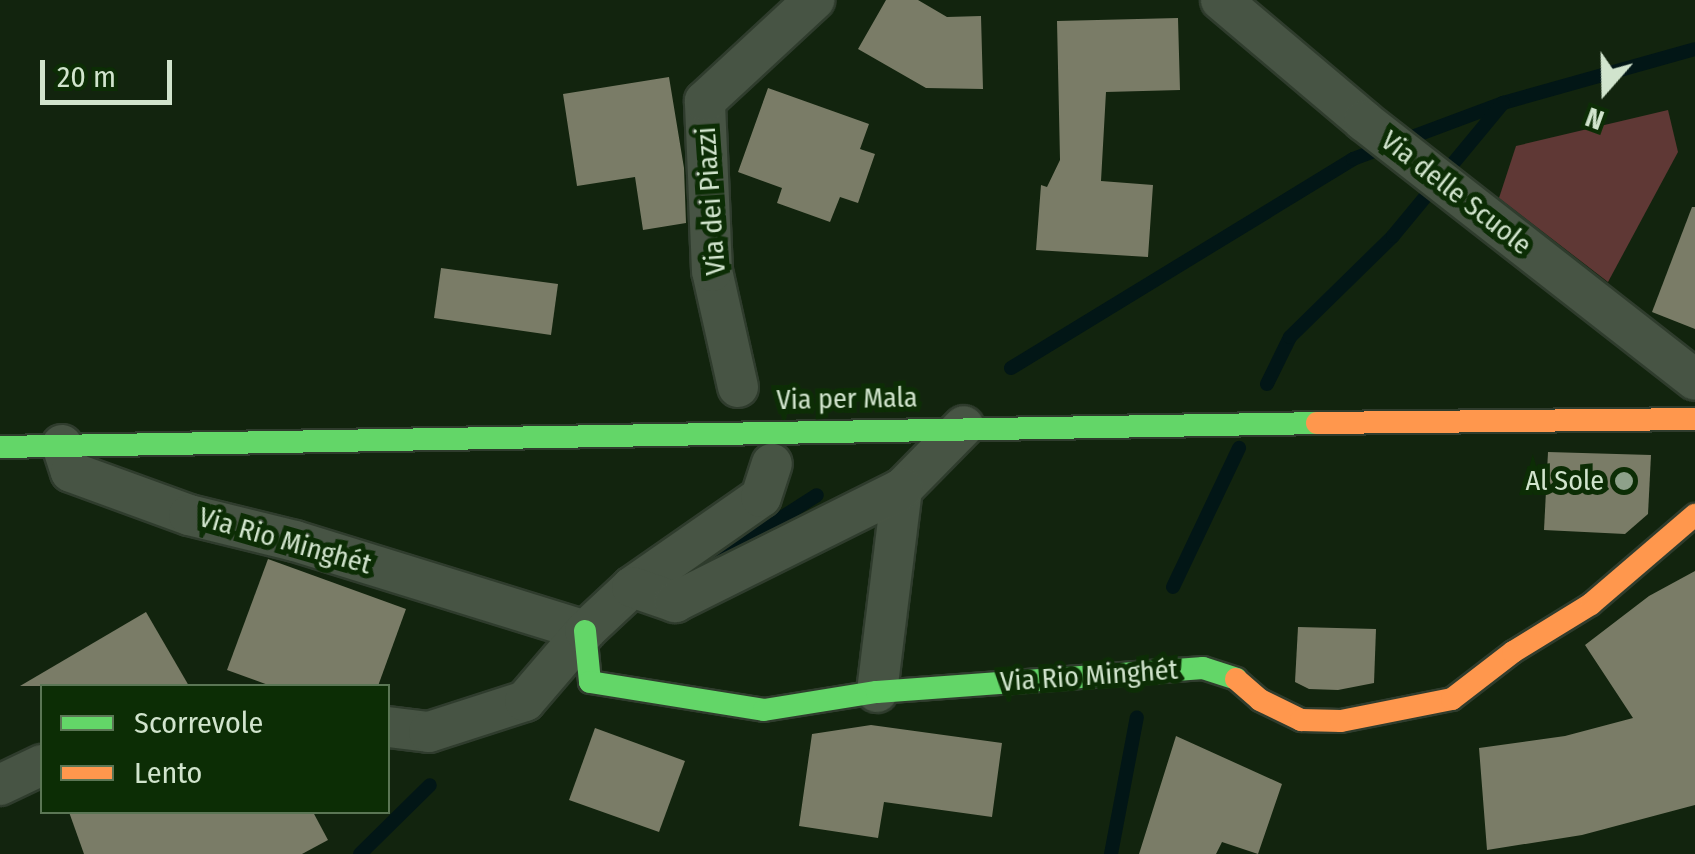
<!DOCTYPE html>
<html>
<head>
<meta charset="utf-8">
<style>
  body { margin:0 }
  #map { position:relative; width:1695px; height:854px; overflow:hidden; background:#12240e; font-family:"Fira Sans Condensed",sans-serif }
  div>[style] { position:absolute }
  .green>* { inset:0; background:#5f3835 }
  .stream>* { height:14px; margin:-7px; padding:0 7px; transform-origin:7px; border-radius:7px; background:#021616 }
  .building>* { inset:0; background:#7a7c67 }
  .roads { filter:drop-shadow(2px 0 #2f3c2d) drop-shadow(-2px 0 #2f3c2d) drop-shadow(0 2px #2f3c2d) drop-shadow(0 -2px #2f3c2d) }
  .street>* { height:40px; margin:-20px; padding:0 20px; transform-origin:20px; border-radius:20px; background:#475444 }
  .fast>* { height:22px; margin:-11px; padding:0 11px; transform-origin:11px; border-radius:11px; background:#63d668 }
  .slow>* { height:22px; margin:-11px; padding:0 11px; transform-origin:11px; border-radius:11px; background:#ff974d }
  .dots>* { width:28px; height:28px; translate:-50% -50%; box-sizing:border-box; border:5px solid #0c2d05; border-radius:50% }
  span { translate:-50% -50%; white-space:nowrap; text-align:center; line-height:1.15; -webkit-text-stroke:10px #0c2d05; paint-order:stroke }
  .street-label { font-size:28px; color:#d1e4cd }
  .poi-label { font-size:28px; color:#d1e4cd }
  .right { translate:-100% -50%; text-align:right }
  .legend { position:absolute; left:40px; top:684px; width:350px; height:130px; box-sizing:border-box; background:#0c2d05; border:2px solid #5b7655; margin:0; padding:12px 18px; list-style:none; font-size:30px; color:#d1e4cd }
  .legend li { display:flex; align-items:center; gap:20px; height:50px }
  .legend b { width:50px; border:2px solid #5b7655 }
  .north { position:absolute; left:1555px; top:40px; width:100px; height:100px; -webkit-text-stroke:8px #0c2d05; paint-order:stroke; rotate:200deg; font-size:28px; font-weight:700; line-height:40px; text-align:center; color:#d1e4cd }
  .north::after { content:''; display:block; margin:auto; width:35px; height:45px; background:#d1e4cd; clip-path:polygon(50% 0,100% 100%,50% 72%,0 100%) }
  .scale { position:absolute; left:40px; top:60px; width:132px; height:45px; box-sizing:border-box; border:5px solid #d1e4cd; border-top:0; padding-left:12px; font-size:30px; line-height:35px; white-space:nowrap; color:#d1e4cd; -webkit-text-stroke:8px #0c2d05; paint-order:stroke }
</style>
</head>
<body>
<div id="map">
  <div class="green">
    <div style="clip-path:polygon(1668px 110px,1678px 152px,1608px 282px,1499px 198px,1516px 146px)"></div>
  </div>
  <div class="stream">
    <div style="left:1011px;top:368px;width:401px;rotate:-31.4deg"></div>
    <div style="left:1353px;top:159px;width:160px;rotate:-20.5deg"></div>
    <div style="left:1503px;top:103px;width:199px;rotate:-15.7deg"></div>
    <div style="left:1267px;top:384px;width:52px;rotate:-63.9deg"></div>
    <div style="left:1290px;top:337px;width:144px;rotate:-44.4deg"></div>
    <div style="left:1393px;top:236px;width:173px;rotate:-50.4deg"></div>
    <div style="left:703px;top:568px;width:135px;rotate:-32.6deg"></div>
    <div style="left:1173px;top:587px;width:154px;rotate:-64.6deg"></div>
    <div style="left:360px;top:854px;width:98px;rotate:-44.6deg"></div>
    <div style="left:1111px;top:854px;width:139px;rotate:-79.3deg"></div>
  </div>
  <div class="building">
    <div style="clip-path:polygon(886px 0,918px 0,947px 17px,981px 16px,983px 89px,926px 88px,858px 49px)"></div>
    <div style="clip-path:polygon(1178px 18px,1180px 90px,1106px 92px,1101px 181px,1153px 185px,1148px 257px,1036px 250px,1041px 185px,1047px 187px,1060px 160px,1057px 21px)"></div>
    <div style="clip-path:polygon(669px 77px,684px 168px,686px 223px,643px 230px,635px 177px,577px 186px,563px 94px)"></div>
    <div style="clip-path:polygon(768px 88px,869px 124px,860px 149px,875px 154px,858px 203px,840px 197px,830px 222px,777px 203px,782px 188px,738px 172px)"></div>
    <div style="clip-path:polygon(1692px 207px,1695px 207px,1695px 329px,1652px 312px)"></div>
    <div style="clip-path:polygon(441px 268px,558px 284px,551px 335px,434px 318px)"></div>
    <div style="clip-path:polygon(1548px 452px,1651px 455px,1648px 514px,1625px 534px,1544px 530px)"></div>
    <div style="clip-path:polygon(268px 559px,406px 609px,378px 686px,271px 686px,227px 670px)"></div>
    <div style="clip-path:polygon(1695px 571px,1695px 805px,1582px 835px,1487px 850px,1479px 748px,1565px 736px,1633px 718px,1585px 645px,1649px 596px)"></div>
    <div style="clip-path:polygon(146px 612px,189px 686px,20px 686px)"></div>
    <div style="clip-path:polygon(1298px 627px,1376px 629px,1374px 683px,1338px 690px,1309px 689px,1295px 682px)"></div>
    <div style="clip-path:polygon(871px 725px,1002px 743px,992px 817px,884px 802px,878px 838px,799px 826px,812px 734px)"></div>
    <div style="clip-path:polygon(595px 728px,685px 761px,659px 832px,569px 800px)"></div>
    <div style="clip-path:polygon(1176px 736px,1282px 784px,1258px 854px,1222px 842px,1216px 854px,1139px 854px)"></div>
    <div style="clip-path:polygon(69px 812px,313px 812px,328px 840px,302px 854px,84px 854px)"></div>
  </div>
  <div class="roads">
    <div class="street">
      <div style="left:1221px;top:0;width:187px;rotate:40.2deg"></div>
      <div style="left:1364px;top:121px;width:420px;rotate:38deg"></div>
      <div style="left:738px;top:387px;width:119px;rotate:-102.6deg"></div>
      <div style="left:712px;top:271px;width:170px;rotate:-92.4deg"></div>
      <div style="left:705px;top:101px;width:149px;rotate:-42.8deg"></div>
      <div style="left:62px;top:445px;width:28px;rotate:72deg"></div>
      <div style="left:71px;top:472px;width:126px;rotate:20deg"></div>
      <div style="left:189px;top:515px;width:109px;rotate:13.8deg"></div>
      <div style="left:295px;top:541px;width:304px;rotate:17.2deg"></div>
      <div style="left:632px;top:587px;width:157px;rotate:-34.9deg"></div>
      <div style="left:761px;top:497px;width:35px;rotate:-72deg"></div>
      <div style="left:877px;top:692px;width:205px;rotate:-83deg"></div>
      <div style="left:902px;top:489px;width:88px;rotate:-45.5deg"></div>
      <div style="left:388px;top:727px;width:41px;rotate:7deg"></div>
      <div style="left:429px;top:732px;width:101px;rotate:-17.9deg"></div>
      <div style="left:525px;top:701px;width:92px;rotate:-49.4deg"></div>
      <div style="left:585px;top:631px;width:64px;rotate:-43.1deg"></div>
      <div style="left:632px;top:587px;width:46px;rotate:19.2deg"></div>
      <div style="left:675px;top:602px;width:254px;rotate:-26.5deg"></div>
      <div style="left:0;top:785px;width:47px;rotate:-25.5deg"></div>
    </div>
    <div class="fast">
      <div style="left:0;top:447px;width:1317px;rotate:-1.04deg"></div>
      <div style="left:585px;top:631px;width:51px;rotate:84.4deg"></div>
      <div style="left:590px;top:682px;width:176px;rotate:9.1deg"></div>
      <div style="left:764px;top:710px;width:114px;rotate:-9.1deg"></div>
      <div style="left:877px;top:692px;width:327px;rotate:-4.2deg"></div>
      <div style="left:1203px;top:668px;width:35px;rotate:18deg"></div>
    </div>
    <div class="slow">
      <div style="left:1317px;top:423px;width:378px;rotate:-0.6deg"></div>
      <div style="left:1236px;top:679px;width:32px;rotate:41deg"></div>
      <div style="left:1260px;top:700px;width:46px;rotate:26deg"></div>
      <div style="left:1301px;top:720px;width:40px;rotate:1.4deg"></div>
      <div style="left:1341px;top:721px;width:113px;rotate:-11.2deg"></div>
      <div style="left:1452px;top:699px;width:77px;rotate:-37.6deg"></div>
      <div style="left:1513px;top:652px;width:92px;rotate:-31.6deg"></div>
      <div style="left:1591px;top:604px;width:137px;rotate:-40.6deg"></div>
    </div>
  </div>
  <div class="dots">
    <div style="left:1624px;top:481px;background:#8ea18a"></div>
  </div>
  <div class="street-label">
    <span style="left:1456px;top:193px;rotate:38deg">Via delle Scuole</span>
    <span style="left:711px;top:201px;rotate:-94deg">Via dei Piazzi</span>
    <span style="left:847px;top:399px;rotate:-1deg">Via per Mala</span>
    <span style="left:285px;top:541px;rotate:16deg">Via Rio Minghét</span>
    <span style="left:1089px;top:676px;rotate:-4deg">Via Rio Minghét</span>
  </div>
  <div class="poi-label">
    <span class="right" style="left:1604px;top:481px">Al Sole</span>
  </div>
  <ul class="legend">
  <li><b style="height:12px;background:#63d668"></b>Scorrevole</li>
  <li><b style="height:12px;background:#ff974d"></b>Lento</li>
  </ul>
  <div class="north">N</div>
  <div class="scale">20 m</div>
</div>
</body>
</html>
